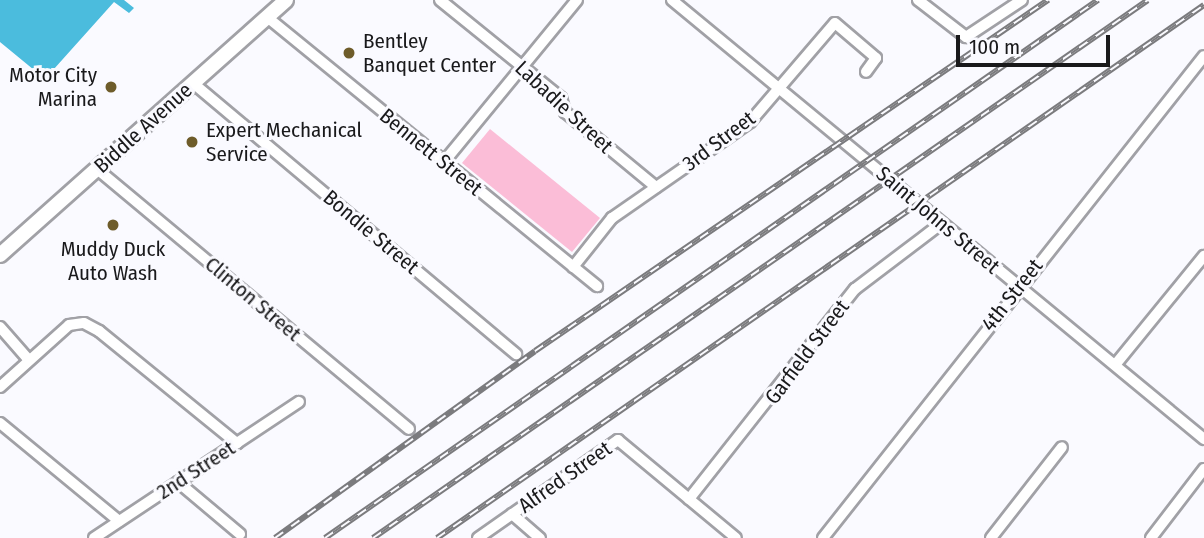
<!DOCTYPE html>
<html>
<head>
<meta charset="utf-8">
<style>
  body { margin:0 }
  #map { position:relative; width:1204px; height:538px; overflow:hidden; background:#fafaff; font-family:"Fira Sans Condensed",sans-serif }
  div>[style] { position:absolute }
  .green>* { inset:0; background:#fbbdd7 }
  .water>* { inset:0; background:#4bbcdd }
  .roads { filter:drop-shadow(2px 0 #a1a1a6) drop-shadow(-2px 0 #a1a1a6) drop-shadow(0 2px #a1a1a6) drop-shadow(0 -2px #a1a1a6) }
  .street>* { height:10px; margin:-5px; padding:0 5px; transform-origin:5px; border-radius:5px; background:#fff }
  .secondary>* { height:14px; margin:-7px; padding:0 7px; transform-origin:7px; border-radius:7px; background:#fff }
  .rail>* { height:6px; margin-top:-3px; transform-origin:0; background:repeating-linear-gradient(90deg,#fafaff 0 10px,#7b7b7e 0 20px); box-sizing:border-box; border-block:2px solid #7b7b7e }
  .dots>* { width:19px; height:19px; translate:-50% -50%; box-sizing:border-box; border:4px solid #fafaff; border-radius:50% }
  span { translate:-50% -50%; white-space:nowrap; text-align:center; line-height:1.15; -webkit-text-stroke:6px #fafaff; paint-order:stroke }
  .poi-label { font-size:21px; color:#19191b }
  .left { translate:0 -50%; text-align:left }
  .right { translate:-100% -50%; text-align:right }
  .street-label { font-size:21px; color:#19191b }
  .scale { position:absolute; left:956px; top:35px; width:154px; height:32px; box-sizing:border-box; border:4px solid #19191b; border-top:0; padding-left:9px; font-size:21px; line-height:24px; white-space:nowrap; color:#19191b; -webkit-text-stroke:5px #fafaff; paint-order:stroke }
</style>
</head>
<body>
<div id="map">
  <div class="green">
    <div style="clip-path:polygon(490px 129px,600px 218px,572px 252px,462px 163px)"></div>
  </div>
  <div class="water">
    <div style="clip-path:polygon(0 0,124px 0,134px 8px,129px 13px,114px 2px,45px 79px,0 42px)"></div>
  </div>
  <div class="roads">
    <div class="street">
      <div style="left:440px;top:0;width:156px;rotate:39deg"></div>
      <div style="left:561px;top:98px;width:15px;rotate:74deg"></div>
      <div style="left:565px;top:112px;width:118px;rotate:39.5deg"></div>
      <div style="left:672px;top:0;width:690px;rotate:39.53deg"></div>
      <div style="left:918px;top:0;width:61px;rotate:37.6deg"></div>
      <div style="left:966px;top:37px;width:67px;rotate:-33.5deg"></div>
      <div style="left:267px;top:17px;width:426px;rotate:39.2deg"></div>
      <div style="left:193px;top:83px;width:422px;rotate:40deg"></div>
      <div style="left:443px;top:163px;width:211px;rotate:-50.6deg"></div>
      <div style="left:97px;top:169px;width:406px;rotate:39.8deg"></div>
      <div style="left:573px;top:267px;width:63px;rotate:-51.5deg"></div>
      <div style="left:612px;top:218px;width:168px;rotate:-34.8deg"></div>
      <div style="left:750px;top:122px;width:130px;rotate:-49.4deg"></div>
      <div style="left:835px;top:23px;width:54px;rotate:40.5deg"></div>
      <div style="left:876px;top:58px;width:17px;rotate:126deg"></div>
      <div style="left:0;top:327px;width:43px;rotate:48.8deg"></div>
      <div style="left:1115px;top:365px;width:141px;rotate:-50.8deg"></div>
      <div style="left:0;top:387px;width:93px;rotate:-41.9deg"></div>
      <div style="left:69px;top:325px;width:15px;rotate:-8deg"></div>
      <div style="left:84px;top:323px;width:17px;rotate:28deg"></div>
      <div style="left:99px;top:331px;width:178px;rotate:39.1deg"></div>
      <div style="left:0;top:423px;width:154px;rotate:39.5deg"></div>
      <div style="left:178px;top:482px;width:81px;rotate:40deg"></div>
      <div style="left:689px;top:499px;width:268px;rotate:-51.7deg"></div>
      <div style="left:855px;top:289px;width:109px;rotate:-37.2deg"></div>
      <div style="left:512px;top:514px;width:37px;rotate:41deg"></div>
      <div style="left:94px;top:538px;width:246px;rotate:-33.6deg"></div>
      <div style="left:478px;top:538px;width:171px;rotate:-35deg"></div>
      <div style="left:618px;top:440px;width:153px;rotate:39.7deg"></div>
      <div style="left:823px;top:538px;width:614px;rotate:-51.68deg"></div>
      <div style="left:991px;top:538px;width:115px;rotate:-52deg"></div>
      <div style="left:1151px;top:538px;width:87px;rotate:-52.5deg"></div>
    </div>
    <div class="secondary">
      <div style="left:0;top:255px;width:383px;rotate:-41.7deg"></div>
    </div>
  </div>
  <div class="rail">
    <div style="left:275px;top:538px;width:320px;rotate:-35.7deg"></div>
    <div style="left:535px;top:351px;width:622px;rotate:-34.38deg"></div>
    <div style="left:325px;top:538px;width:942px;rotate:-34.84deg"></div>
    <div style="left:373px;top:538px;width:943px;rotate:-34.77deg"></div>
    <div style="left:437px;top:538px;width:934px;rotate:-34.8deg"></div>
  </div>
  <div class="dots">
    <div style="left:349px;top:53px;background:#6e5c2a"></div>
    <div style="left:111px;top:87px;background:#6e5c2a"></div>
    <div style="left:192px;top:142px;background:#6e5c2a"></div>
    <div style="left:113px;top:225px;background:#6e5c2a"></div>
  </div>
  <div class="poi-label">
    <span class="left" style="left:363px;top:53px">Bentley<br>Banquet Center</span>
    <span class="right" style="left:97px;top:87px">Motor City<br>Marina</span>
    <span class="left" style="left:206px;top:142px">Expert Mechanical<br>Service</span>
    <span style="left:113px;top:261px">Muddy Duck<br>Auto Wash</span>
  </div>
  <div class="street-label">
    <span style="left:564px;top:107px;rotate:43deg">Labadie Street</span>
    <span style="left:143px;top:128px;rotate:-42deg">Biddle Avenue</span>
    <span style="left:719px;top:141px;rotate:-37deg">3rd Street</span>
    <span style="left:431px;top:152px;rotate:39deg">Bennett Street</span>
    <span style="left:938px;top:220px;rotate:40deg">Saint Johns Street</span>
    <span style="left:371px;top:232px;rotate:40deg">Bondie Street</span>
    <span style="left:1012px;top:295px;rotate:-52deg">4th Street</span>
    <span style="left:253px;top:299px;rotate:40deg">Clinton Street</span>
    <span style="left:807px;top:352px;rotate:-53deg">Garfield Street</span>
    <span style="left:196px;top:470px;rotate:-33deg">2nd Street</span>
    <span style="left:565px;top:477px;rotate:-35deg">Alfred Street</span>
  </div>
  <div class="scale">100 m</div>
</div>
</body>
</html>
